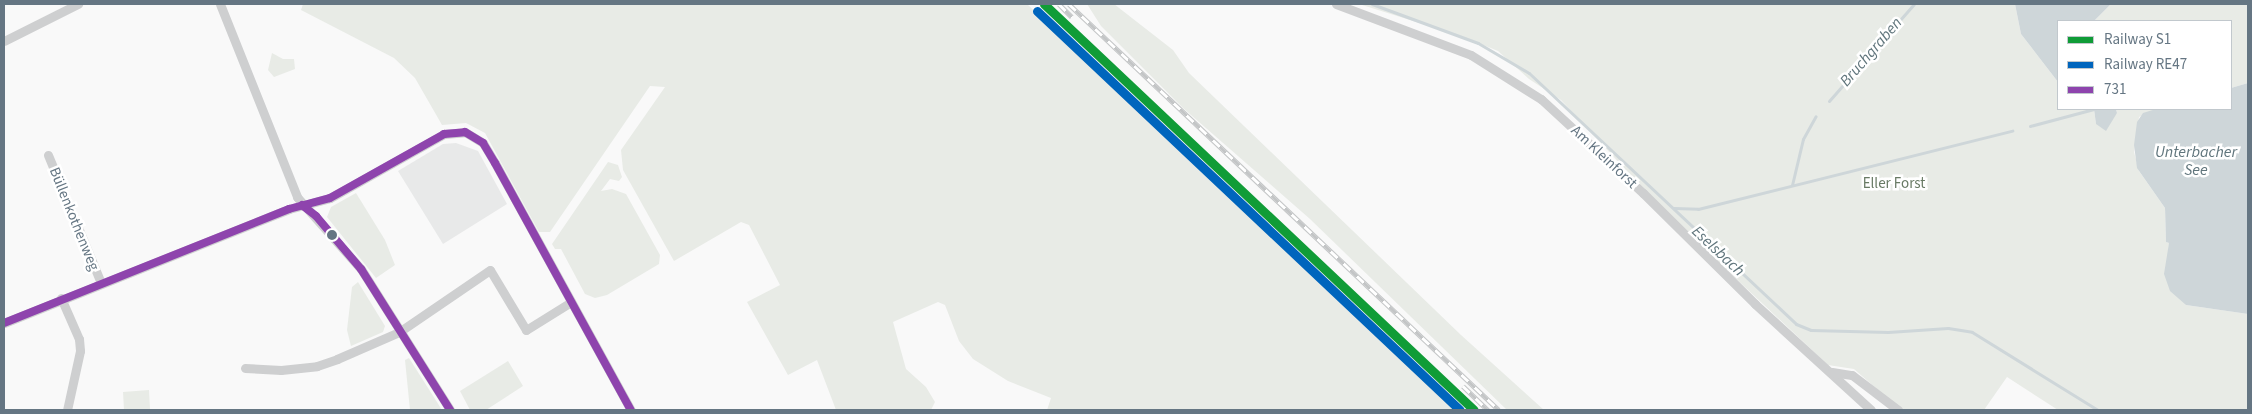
<!DOCTYPE html>
<html>
<head>
<meta charset="utf-8">
<style>
  body { margin:0 }
  #map { position:relative; width:2252px; height:414px; overflow:hidden; background:#f9f9f9; font-family:"Source Sans 3",sans-serif }
  div>[style] { position:absolute }
  .built>* { inset:0; background:#e8e9e9 }
  .green>* { inset:0; background:#e8ebe6 }
  .water>* { inset:0; background:#ced6d9 }
  .stream>* { height:3px; margin:-1.5px; padding:0 1.5px; transform-origin:1.5px; border-radius:1.5px; background:#ced6d9 }
  .street>* { height:9px; margin:-4.5px; padding:0 4.5px; transform-origin:4.5px; border-radius:4.5px; background:#cecfd0 }
  .rail>* { height:5px; margin-top:-2.5px; transform-origin:0; background:repeating-linear-gradient(90deg,#fff 0 9px,#c3c5c6 0 18px); box-sizing:border-box; border-block:1px solid #c3c5c6 }
  .bus-1>* { height:8px; margin:-4px; padding:0 4px; transform-origin:4px; border-radius:4px; background:#8e44ad }
  .rail-1>* { height:9px; margin:-4.5px; padding:0 4.5px; transform-origin:4.5px; border-radius:4.5px; background:#109c37 }
  .rail-2>* { height:9px; margin:-4.5px; padding:0 4.5px; transform-origin:4.5px; border-radius:4.5px; background:#0065bd }
  .dots>* { width:14px; height:14px; translate:-50% -50%; box-sizing:border-box; border:2px solid #fff; border-radius:50% }
  span { translate:-50% -50%; white-space:nowrap; text-align:center; line-height:1.15; -webkit-text-stroke:5px #fff; paint-order:stroke }
  .street-label { font-size:15px; color:#657683 }
  .park-label { font-size:15px; color:#687a64 }
  .water-label { font-size:16px; color:#60757c; font-style:italic }
  .frame { position:absolute; inset:0; border:5px solid #657683; pointer-events:none }
  .legend { position:absolute; left:2057px; top:20px; width:175px; height:90px; box-sizing:border-box; background:#fff; border:1px solid #c1c8cd; margin:0; padding:6px 9px; list-style:none; font-size:15px; color:#657683 }
  .legend li { display:flex; align-items:center; gap:10px; height:25px }
  .legend b { width:25px; border:1px solid #c1c8cd }
</style>
</head>
<body>
<div id="map">
  <div class="built">
    <div style="clip-path:polygon(456px 143px,478px 151px,507px 204px,443px 244px,398px 171px,443px 144px)"></div>
  </div>
  <div class="green">
    <div style="clip-path:polygon(303px 4px,1027px 4px,1456px 410px,1047px 410px,1051px 398px,1008px 381px,973px 359px,959px 341px,945px 305px,938px 302px,893px 322px,906px 369px,926px 387px,935px 402px,931px 410px,836px 410px,817px 360px,788px 375px,747px 302px,780px 285px,749px 225px,741px 222px,674px 261px,623px 170px,621px 150px,665px 87px,650px 86px,550px 232px,539px 232px,485px 133px,466px 123px,442px 125px,415px 78px,394px 58px,301px 10px)"></div>
    <div style="clip-path:polygon(1087px 4px,1114px 4px,1173px 50px,1189px 73px,1461px 335px,1544px 410px,1507px 410px,1310px 219px,1183px 108px,1101px 26px)"></div>
    <div style="clip-path:polygon(1359px 4px,2015px 4px,2021px 34px,2058px 82px,2058px 109px,2094px 109px,2096px 124px,2117px 113px,2116px 109px,2156px 109px,2139px 117px,2134px 152px,2139px 171px,2165px 208px,2166px 242px,2169px 243px,2167px 275px,2186px 305px,2248px 314px,2248px 410px,2058px 410px,2007px 377px,1984px 410px,1901px 410px,1854px 369px,1828px 365px,1664px 211px,1561px 100px,1529px 79px,1498px 51px,1464px 37px)"></div>
    <div style="clip-path:polygon(2111px 4px,2248px 4px,2248px 83px,2231px 88px,2231px 21px,2094px 21px)"></div>
    <div style="clip-path:polygon(272px 53px,283px 59px,294px 59px,295px 69px,274px 77px,268px 70px)"></div>
    <div style="clip-path:polygon(608px 162px,618px 165px,622px 177px,619px 181px,610px 179px,601px 191px,612px 189px,626px 194px,660px 255px,659px 264px,607px 295px,595px 298px,585px 294px,561px 249px,555px 249px,552px 244px)"></div>
    <div style="clip-path:polygon(356px 193px,385px 240px,395px 265px,376px 278px,327px 217px,331px 207px)"></div>
    <div style="clip-path:polygon(358px 282px,385px 326px,383px 332px,351px 346px,347px 330px,352px 287px)"></div>
    <div style="clip-path:polygon(409px 358px,442px 410px,410px 410px,405px 360px)"></div>
    <div style="clip-path:polygon(508px 361px,523px 386px,486px 410px,470px 410px,460px 391px)"></div>
    <div style="clip-path:polygon(149px 390px,150px 409px,124px 410px,123px 392px)"></div>
  </div>
  <div class="water">
    <div style="clip-path:polygon(2015px 4px,2111px 4px,2094px 21px,2058px 21px,2058px 82px,2021px 34px)"></div>
    <div style="clip-path:polygon(2248px 83px,2248px 314px,2186px 305px,2170px 291px,2164px 274px,2169px 243px,2166px 242px,2165px 208px,2137px 168px,2134px 145px,2137px 122px,2143px 113px,2156px 109px,2231px 109px,2231px 88px)"></div>
    <div style="clip-path:polygon(2094px 109px,2116px 109px,2117px 113px,2106px 131px,2096px 124px)"></div>
  </div>
  <div class="stream">
    <div style="left:1372px;top:4px;width:113px;rotate:20.2deg"></div>
    <div style="left:1478px;top:43px;width:59px;rotate:30.5deg"></div>
    <div style="left:1529px;top:73px;width:366px;rotate:43.2deg"></div>
    <div style="left:1796px;top:324px;width:16px;rotate:22deg"></div>
    <div style="left:1811px;top:330px;width:77px;rotate:1.5deg"></div>
    <div style="left:1888px;top:332px;width:60px;rotate:-3.8deg"></div>
    <div style="left:1948px;top:328px;width:24px;rotate:9deg"></div>
    <div style="left:1972px;top:332px;width:148px;rotate:31.8deg"></div>
    <div style="left:1829px;top:101px;width:129px;rotate:-48.8deg"></div>
    <div style="left:2030px;top:126px;width:66px;rotate:-14.9deg"></div>
    <div style="left:1792px;top:185px;width:47px;rotate:-76.6deg"></div>
    <div style="left:1803px;top:139px;width:26px;rotate:-61deg"></div>
    <div style="left:1674px;top:208px;width:24px;rotate:2deg"></div>
    <div style="left:1698px;top:209px;width:324px;rotate:-14deg"></div>
  </div>
  <div class="street">
    <div style="left:220px;top:4px;width:208px;rotate:68.2deg"></div>
    <div style="left:297px;top:197px;width:96px;rotate:48.4deg"></div>
    <div style="left:361px;top:269px;width:167px;rotate:57.7deg"></div>
    <div style="left:1336px;top:4px;width:144px;rotate:20.7deg"></div>
    <div style="left:1471px;top:55px;width:83px;rotate:32.2deg"></div>
    <div style="left:1541px;top:99px;width:139px;rotate:42.7deg"></div>
    <div style="left:1643px;top:193px;width:158px;rotate:44.7deg"></div>
    <div style="left:1755px;top:304px;width:157px;rotate:42.4deg"></div>
    <div style="left:4px;top:41px;width:83px;rotate:-26.6deg"></div>
    <div style="left:48px;top:155px;width:139px;rotate:67.5deg"></div>
    <div style="left:61px;top:298px;width:45px;rotate:66.3deg"></div>
    <div style="left:79px;top:339px;width:12px;rotate:85deg"></div>
    <div style="left:80px;top:351px;width:60px;rotate:102.4deg"></div>
    <div style="left:4px;top:323px;width:307px;rotate:-21.8deg"></div>
    <div style="left:289px;top:209px;width:42px;rotate:-15deg"></div>
    <div style="left:330px;top:198px;width:131px;rotate:-29.3deg"></div>
    <div style="left:444px;top:134px;width:21px;rotate:-5deg"></div>
    <div style="left:465px;top:132px;width:21px;rotate:31deg"></div>
    <div style="left:483px;top:143px;width:23px;rotate:59deg"></div>
    <div style="left:495px;top:163px;width:282px;rotate:61.2deg"></div>
    <div style="left:245px;top:368px;width:36px;rotate:3deg"></div>
    <div style="left:281px;top:370px;width:36px;rotate:-6deg"></div>
    <div style="left:317px;top:366px;width:21px;rotate:-19deg"></div>
    <div style="left:337px;top:359px;width:68px;rotate:-23.5deg"></div>
    <div style="left:399px;top:332px;width:110px;rotate:-34.3deg"></div>
    <div style="left:490px;top:270px;width:70px;rotate:59deg"></div>
    <div style="left:526px;top:330px;width:53px;rotate:-31.9deg"></div>
    <div style="left:1832px;top:372px;width:20px;rotate:9deg"></div>
    <div style="left:1852px;top:375px;width:58px;rotate:37.3deg"></div>
  </div>
  <div class="rail">
    <div style="left:1059px;top:4px;width:18px;rotate:45deg"></div>
    <div style="left:1069px;top:4px;width:591px;rotate:43.36deg"></div>
    <div style="left:1463px;top:386px;width:35px;rotate:44deg"></div>
  </div>
  <div class="bus-1">
    <div style="left:302px;top:205px;width:18px;rotate:38deg"></div>
    <div style="left:316px;top:216px;width:70px;rotate:49.7deg"></div>
    <div style="left:361px;top:269px;width:167px;rotate:57.7deg"></div>
    <div style="left:4px;top:323px;width:307px;rotate:-21.8deg"></div>
    <div style="left:289px;top:209px;width:42px;rotate:-15deg"></div>
    <div style="left:330px;top:198px;width:131px;rotate:-29.3deg"></div>
    <div style="left:444px;top:134px;width:21px;rotate:-5deg"></div>
    <div style="left:465px;top:132px;width:21px;rotate:31deg"></div>
    <div style="left:483px;top:143px;width:23px;rotate:59deg"></div>
    <div style="left:495px;top:163px;width:282px;rotate:61.2deg"></div>
  </div>
  <div class="rail-1">
    <div style="left:1044px;top:4px;width:591px;rotate:43.36deg"></div>
  </div>
  <div class="rail-2">
    <div style="left:1037px;top:11px;width:581px;rotate:43.33deg"></div>
  </div>
  <div class="dots">
    <div style="left:332px;top:235px;background:#657683"></div>
  </div>
  <div class="street-label">
    <span style="left:1604px;top:157px;rotate:43deg">Am Kleinforst</span>
    <span style="left:74px;top:219px;rotate:68deg">Büllenkothenweg</span>
  </div>
  <div class="park-label">
    <span style="left:1894px;top:184px">Eller Forst</span>
  </div>
  <div class="water-label">
    <span style="left:1871px;top:52px;rotate:-49deg">Bruchgraben</span>
    <span style="left:2196px;top:161px">Unterbacher<br>See</span>
    <span style="left:1718px;top:251px;rotate:43deg">Eselsbach</span>
  </div>
  <div class="frame"></div>
  <ul class="legend">
  <li><b style="height:6px;background:#109c37"></b>Railway S1</li>
  <li><b style="height:6px;background:#0065bd"></b>Railway RE47</li>
  <li><b style="height:6px;background:#8e44ad"></b>731</li>
  </ul>
</div>
</body>
</html>
